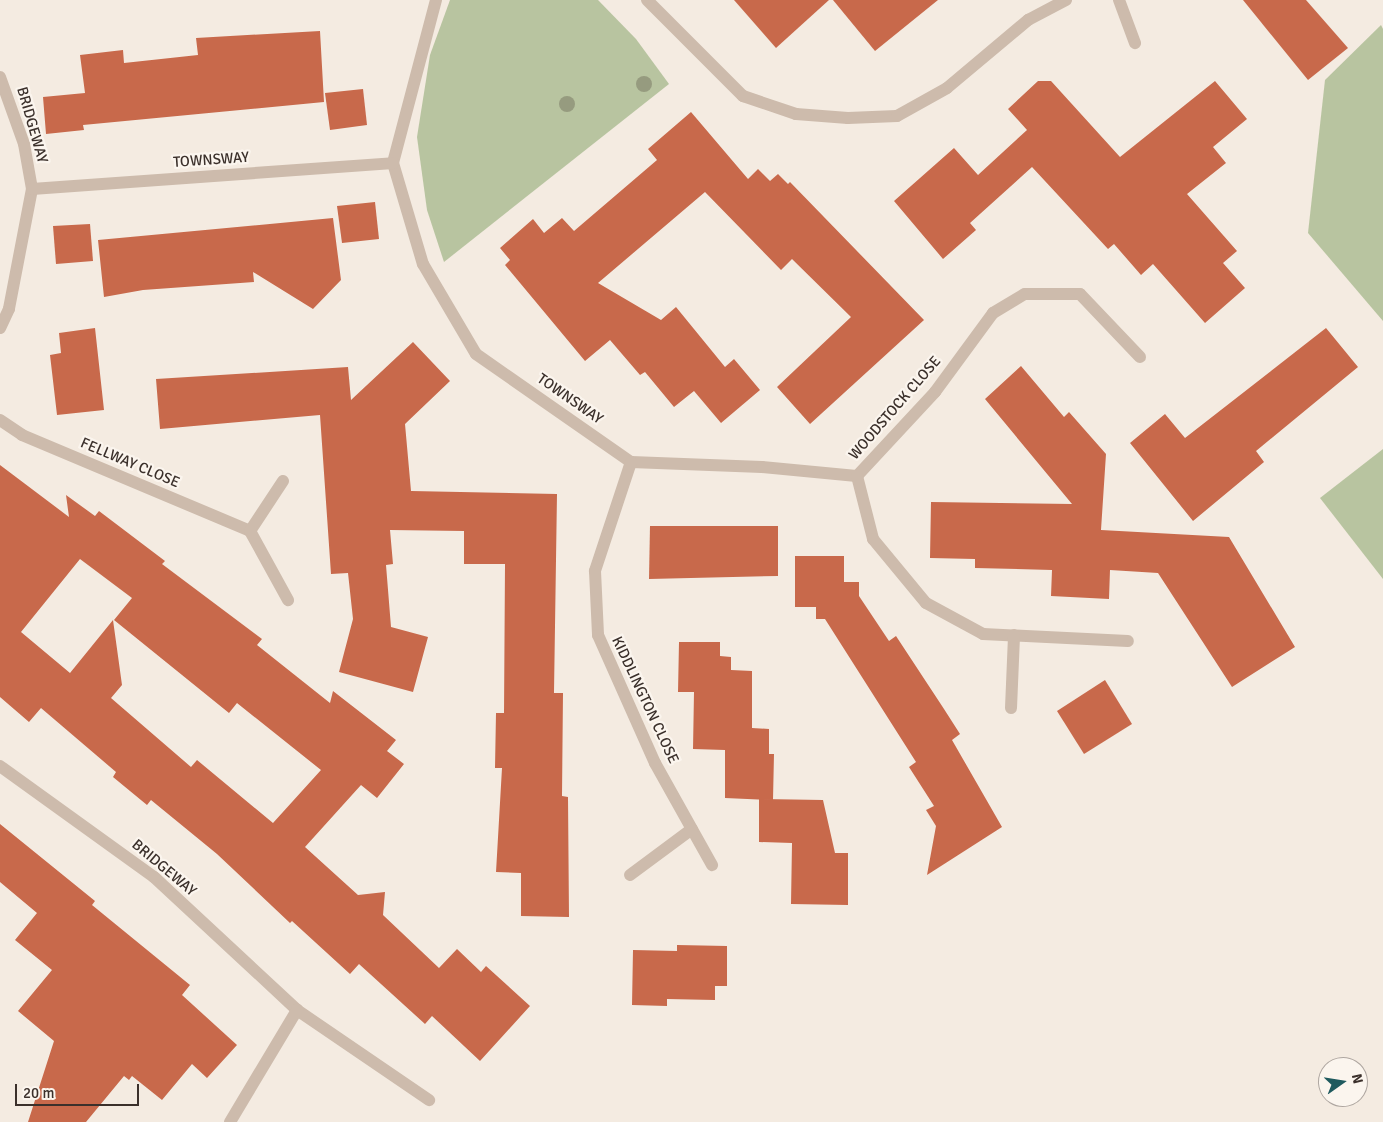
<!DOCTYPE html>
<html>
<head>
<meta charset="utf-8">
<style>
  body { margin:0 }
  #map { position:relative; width:1383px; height:1122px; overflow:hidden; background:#f4ebe1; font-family:Signika,sans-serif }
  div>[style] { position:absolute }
  .green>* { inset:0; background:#b8c4a0 }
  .building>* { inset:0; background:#c8694b }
  .street>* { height:12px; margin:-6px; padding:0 6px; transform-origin:6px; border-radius:6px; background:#cdbbac }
  .trees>* { width:16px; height:16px; margin:-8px; border-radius:50%; background:#969b7f }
  span { translate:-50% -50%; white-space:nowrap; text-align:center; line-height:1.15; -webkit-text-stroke:4.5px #fbf5ee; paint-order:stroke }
  .street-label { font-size:15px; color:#3b302b }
  .north { position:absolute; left:1318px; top:1057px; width:50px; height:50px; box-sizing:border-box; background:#fbf5ee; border:1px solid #aea6a0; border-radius:50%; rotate:77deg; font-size:14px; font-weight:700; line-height:20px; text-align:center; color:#3b302b }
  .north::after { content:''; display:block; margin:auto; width:18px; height:22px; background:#1f5a5e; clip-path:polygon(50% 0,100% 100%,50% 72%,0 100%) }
  .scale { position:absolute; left:15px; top:1084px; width:124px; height:22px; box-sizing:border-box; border:2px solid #3b302b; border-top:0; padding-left:6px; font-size:15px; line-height:18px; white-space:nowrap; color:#3b302b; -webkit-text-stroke:4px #fbf5ee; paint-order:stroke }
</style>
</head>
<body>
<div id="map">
  <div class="green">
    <div style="clip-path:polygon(450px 0,598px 0,636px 39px,669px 84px,444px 262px,427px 210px,417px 137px,430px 55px)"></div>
    <div style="clip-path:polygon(1381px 25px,1383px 29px,1383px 321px,1308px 233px,1325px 80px)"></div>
    <div style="clip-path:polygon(1383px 449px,1383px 579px,1320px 498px)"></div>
  </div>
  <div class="building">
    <div style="clip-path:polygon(734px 0,829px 0,776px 48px)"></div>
    <div style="clip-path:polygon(833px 0,938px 0,875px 51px)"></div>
    <div style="clip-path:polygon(1243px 0,1306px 0,1348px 48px,1308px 80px)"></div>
    <div style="clip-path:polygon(320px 31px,324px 102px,83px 125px,84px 130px,46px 134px,43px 97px,85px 93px,80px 55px,123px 50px,124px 63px,198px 55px,196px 38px)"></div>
    <div style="clip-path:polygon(1038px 81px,1051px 81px,1120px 157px,1215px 81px,1247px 119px,1213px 147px,1226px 163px,1187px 194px,1237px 251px,1223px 263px,1245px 288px,1205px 323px,1153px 264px,1141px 275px,1114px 244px,1108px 249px,1032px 167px,970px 223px,976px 230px,943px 259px,894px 201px,954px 148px,978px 175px,1027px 130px,1008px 109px)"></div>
    <div style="clip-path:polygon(363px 89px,367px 125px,330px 130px,325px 93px)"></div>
    <div style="clip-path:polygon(691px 112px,748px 179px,758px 169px,770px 181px,778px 174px,788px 184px,790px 182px,924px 320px,810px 424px,777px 387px,851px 317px,792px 259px,781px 270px,705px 192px,598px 283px,661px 320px,676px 307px,725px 367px,734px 359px,760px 390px,721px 423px,694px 391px,674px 407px,645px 372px,640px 375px,610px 340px,585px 361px,505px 265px,510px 260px,500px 248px,533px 219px,544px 233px,562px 218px,574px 231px,657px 160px,648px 149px)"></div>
    <div style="clip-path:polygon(375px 202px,379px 239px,342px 243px,337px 206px)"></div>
    <div style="clip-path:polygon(333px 218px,341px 280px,313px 309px,253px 272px,254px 282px,143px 290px,104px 297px,98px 240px)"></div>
    <div style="clip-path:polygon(90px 224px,93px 261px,56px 264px,53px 226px)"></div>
    <div style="clip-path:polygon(95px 328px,104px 410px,57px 415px,50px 355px,61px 353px,59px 333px)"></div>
    <div style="clip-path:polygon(1326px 328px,1358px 367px,1256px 451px,1264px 462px,1193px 521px,1130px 443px,1165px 414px,1185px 438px)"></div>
    <div style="clip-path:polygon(413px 342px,450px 381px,405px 424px,411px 491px,557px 494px,554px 693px,563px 693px,562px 796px,568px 797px,569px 917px,521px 916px,521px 873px,496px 872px,502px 768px,495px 768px,496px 713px,504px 713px,505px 564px,464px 564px,464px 531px,390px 530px,393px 564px,386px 565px,391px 627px,428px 637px,413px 692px,339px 672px,353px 619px,348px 573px,331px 574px,320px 415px,160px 429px,156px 379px,348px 367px,351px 400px)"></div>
    <div style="clip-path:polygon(1021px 366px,1064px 417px,1069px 412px,1106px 454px,1101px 530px,1229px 537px,1295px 647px,1232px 687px,1158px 573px,1110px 570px,1109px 599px,1051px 596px,1052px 570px,975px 568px,975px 559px,930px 558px,931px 502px,1072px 504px,985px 399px)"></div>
    <div style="clip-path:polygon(evenodd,0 465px,69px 517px,66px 495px,95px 516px,99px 511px,165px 561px,162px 564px,262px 639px,257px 645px,330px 703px,333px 691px,396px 740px,387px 751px,404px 764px,377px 798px,361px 785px,305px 847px,358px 895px,385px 892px,383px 915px,439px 968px,457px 949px,481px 972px,486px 966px,530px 1006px,480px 1061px,432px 1016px,425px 1024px,359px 964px,350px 974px,292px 921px,290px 923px,217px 854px,151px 800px,147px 805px,113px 777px,116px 772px,41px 708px,29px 722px,0 697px,0 465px,80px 559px,132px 598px,114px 620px,229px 713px,237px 703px,321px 770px,273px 823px,197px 760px,191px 767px,111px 698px,122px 685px,113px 620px,70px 673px,21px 632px,80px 559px)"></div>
    <div style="clip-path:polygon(650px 526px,778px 526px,778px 576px,649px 579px)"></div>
    <div style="clip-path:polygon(795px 556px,844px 556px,844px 582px,859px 582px,859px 596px,889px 641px,896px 636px,944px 709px,960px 734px,952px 740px,1002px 827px,927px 875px,936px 826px,926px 810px,934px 806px,909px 767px,916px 762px,825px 619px,816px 619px,816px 607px,795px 607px)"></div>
    <div style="clip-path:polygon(679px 642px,720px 642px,720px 656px,731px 657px,731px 670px,752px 671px,752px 728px,769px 729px,769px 754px,774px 754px,773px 800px,725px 798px,725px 750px,693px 749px,694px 692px,678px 692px)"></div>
    <div style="clip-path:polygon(1105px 680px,1132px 724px,1084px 754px,1057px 711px)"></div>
    <div style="clip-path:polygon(759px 799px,823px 800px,835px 853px,848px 853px,848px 905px,791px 904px,792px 843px,759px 842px)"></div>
    <div style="clip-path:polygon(0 824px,95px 901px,92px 905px,190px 985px,182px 995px,237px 1045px,207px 1078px,192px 1064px,162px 1100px,132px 1076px,129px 1080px,124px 1076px,86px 1122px,28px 1122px,54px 1041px,18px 1011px,52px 970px,15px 940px,37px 913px,0 882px)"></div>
    <div style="clip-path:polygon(677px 945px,727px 946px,727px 986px,715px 986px,715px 1000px,667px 999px,667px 1006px,632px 1005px,633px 950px,677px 951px)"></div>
  </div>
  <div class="street">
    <div style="left:436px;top:0;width:169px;rotate:104.8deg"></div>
    <div style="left:393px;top:163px;width:105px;rotate:73.5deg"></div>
    <div style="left:423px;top:264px;width:104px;rotate:59.5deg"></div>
    <div style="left:476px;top:354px;width:189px;rotate:34.9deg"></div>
    <div style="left:631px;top:462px;width:131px;rotate:2.2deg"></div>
    <div style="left:762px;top:467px;width:95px;rotate:5.4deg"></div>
    <div style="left:647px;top:0;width:136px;rotate:45deg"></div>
    <div style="left:743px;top:96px;width:56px;rotate:18.8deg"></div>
    <div style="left:796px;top:114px;width:52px;rotate:4.4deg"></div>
    <div style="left:848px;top:118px;width:49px;rotate:-2.3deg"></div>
    <div style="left:897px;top:116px;width:57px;rotate:-29.2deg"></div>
    <div style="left:947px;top:88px;width:106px;rotate:-40deg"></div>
    <div style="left:1028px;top:20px;width:43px;rotate:-27.8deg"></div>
    <div style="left:1119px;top:0;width:46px;rotate:69.6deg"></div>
    <div style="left:0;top:77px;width:71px;rotate:70.3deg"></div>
    <div style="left:24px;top:144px;width:46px;rotate:79.9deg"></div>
    <div style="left:32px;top:189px;width:122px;rotate:100.9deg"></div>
    <div style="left:9px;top:309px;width:21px;rotate:115deg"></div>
    <div style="left:32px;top:189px;width:362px;rotate:-4.1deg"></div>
    <div style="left:0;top:420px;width:27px;rotate:34deg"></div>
    <div style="left:22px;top:435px;width:247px;rotate:22.8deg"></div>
    <div style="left:631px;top:462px;width:115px;rotate:108.3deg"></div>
    <div style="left:595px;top:571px;width:64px;rotate:87.3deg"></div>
    <div style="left:598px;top:635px;width:140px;rotate:66deg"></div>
    <div style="left:655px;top:763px;width:117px;rotate:60.8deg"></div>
    <div style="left:857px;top:476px;width:115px;rotate:-47.1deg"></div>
    <div style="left:935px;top:392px;width:98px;rotate:-53.7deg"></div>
    <div style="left:993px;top:313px;width:37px;rotate:-31deg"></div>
    <div style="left:1025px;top:294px;width:55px"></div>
    <div style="left:1080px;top:294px;width:87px;rotate:46.4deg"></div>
    <div style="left:857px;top:476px;width:65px;rotate:75.7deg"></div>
    <div style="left:873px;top:539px;width:83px;rotate:50.4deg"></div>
    <div style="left:926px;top:603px;width:65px;rotate:28.5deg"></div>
    <div style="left:983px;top:634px;width:145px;rotate:2.8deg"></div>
    <div style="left:283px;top:481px;width:60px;rotate:123.4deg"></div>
    <div style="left:250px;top:531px;width:79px;rotate:61.2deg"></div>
    <div style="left:1011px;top:708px;width:73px;rotate:-87.6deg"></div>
    <div style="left:0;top:766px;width:190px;rotate:35.8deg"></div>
    <div style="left:154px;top:877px;width:195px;rotate:42.9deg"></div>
    <div style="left:297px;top:1010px;width:160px;rotate:34.3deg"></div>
    <div style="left:630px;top:875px;width:77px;rotate:-36.6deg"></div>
    <div style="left:230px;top:1122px;width:131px;rotate:-59.1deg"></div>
  </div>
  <div class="trees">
    <div style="left:644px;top:84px"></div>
    <div style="left:567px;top:104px"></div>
  </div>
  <div class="street-label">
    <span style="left:32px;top:125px;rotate:74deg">BRIDGEWAY</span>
    <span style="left:211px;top:160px;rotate:-4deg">TOWNSWAY</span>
    <span style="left:570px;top:399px;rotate:35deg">TOWNSWAY</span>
    <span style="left:895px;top:408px;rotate:-49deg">WOODSTOCK CLOSE</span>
    <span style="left:130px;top:463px;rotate:23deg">FELLWAY CLOSE</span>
    <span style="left:645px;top:700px;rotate:65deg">KIDDLINGTON CLOSE</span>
    <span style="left:164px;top:868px;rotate:40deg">BRIDGEWAY</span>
  </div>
  <div class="north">N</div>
  <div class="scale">20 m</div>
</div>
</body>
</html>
